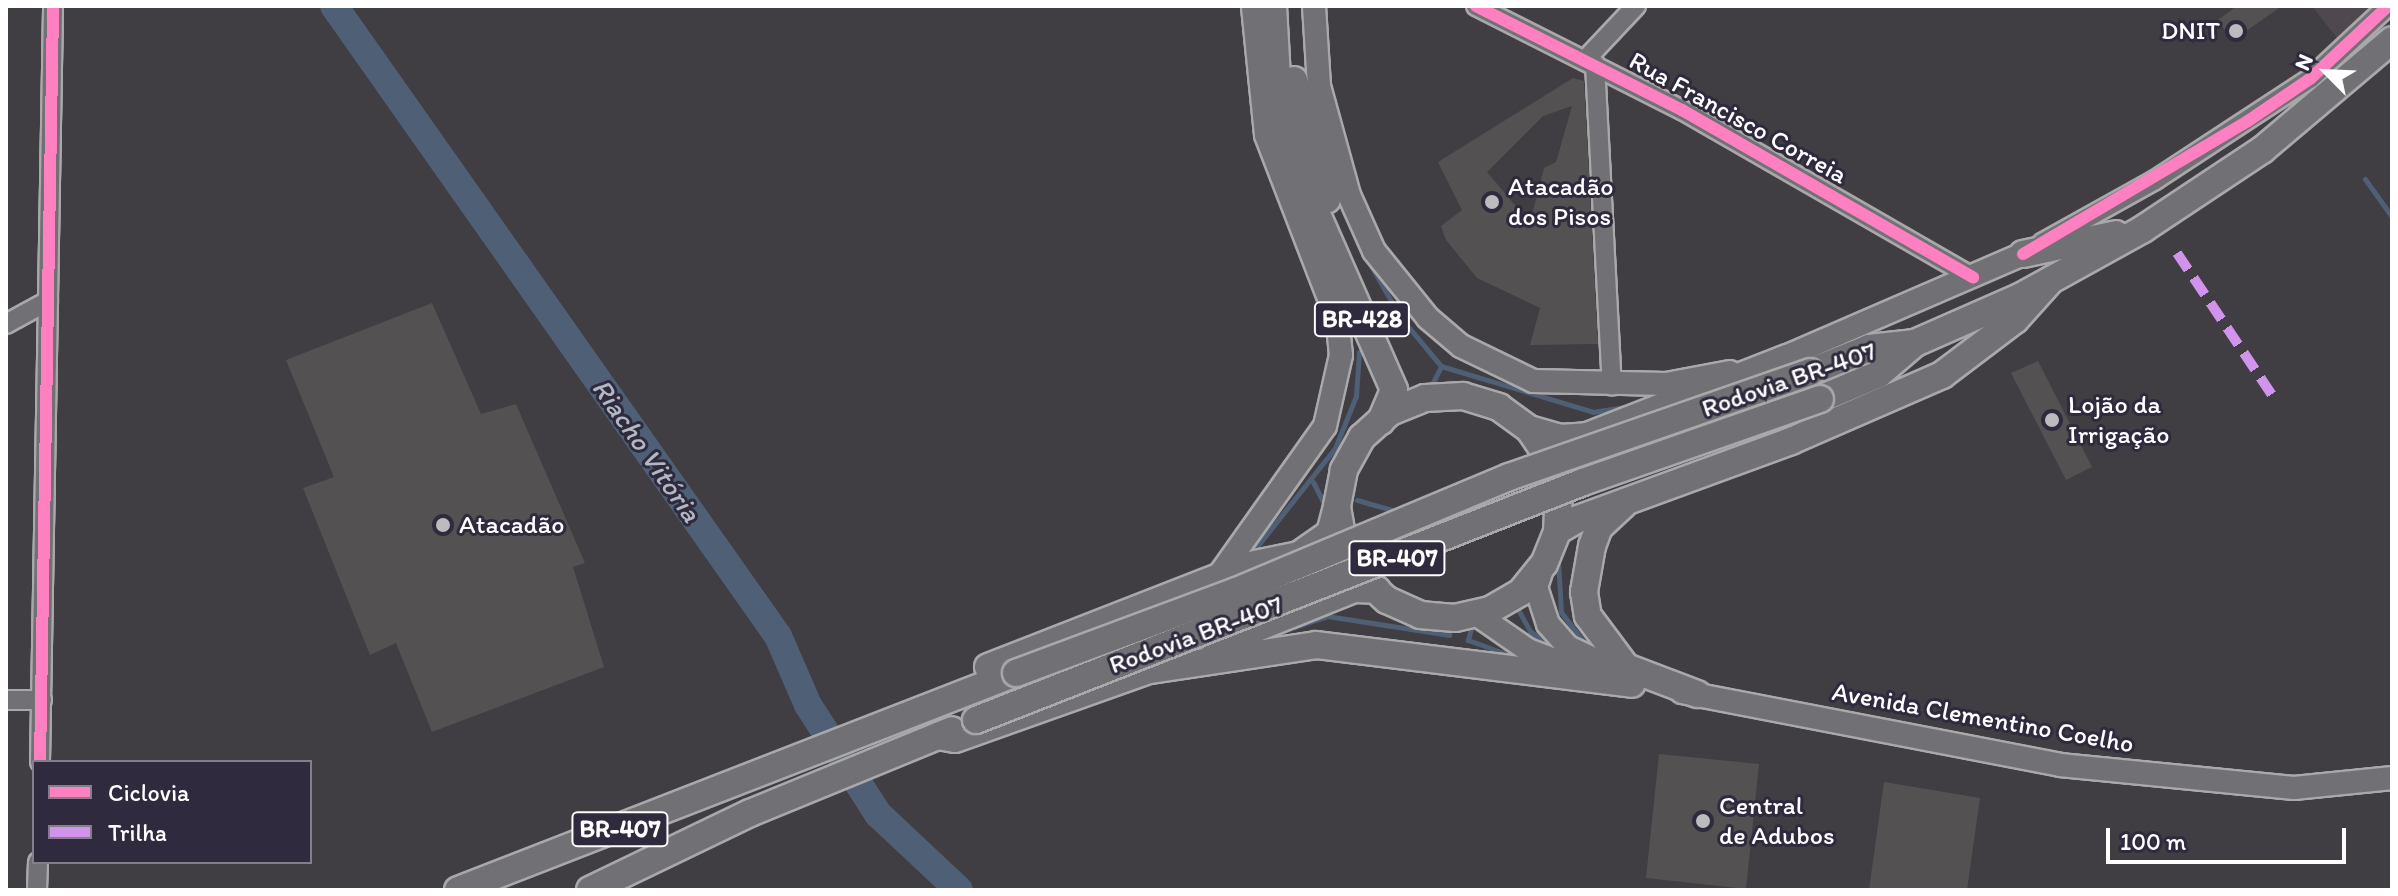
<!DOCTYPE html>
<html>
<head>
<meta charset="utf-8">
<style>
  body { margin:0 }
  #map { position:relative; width:2398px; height:896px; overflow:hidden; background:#403d43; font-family:Itim,sans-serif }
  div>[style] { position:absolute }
  .built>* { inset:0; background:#50484f }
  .stream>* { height:5px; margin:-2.5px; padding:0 2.5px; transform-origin:2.5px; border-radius:2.5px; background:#4f5f76 }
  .river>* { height:28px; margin:-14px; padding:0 14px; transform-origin:14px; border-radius:14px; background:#4f5f76 }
  .building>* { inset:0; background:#545153 }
  .roads { filter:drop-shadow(2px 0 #a9a8aa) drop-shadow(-2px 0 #a9a8aa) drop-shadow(0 2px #a9a8aa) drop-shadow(0 -2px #a9a8aa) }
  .minor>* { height:18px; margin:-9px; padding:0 9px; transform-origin:9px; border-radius:9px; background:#717074 }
  .major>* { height:22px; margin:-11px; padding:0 11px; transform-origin:11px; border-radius:11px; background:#717074 }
  .highway>* { height:26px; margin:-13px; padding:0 13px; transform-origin:13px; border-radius:13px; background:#717074 }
  .bridges { filter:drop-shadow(2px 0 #a9a8aa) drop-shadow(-2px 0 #a9a8aa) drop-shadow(0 2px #a9a8aa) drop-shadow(0 -2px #a9a8aa) }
  .highway-bridge>* { height:26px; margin:-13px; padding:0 13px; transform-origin:13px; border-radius:13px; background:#717074 }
  .quiet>* { height:10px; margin-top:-5px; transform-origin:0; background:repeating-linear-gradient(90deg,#d193ec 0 20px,transparent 0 30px) }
  .cycleway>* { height:12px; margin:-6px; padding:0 6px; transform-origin:6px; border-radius:6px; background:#ff80c0 }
  .dots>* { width:22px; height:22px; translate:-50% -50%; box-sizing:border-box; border:4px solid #2f2a3d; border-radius:50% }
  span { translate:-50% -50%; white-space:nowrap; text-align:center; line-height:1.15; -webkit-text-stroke:6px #2f2a3d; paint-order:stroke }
  .shield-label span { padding:2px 6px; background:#2f2a3d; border:2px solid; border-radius:6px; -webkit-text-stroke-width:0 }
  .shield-label { font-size:24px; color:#fff; font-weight:700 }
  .poi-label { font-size:26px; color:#fff }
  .right { translate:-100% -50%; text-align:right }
  .left { translate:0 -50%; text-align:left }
  .street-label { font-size:26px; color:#fff }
  .water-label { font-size:28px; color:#b1b8c4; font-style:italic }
  .frame { position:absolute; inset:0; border:8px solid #fff; pointer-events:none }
  .legend { position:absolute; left:32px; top:760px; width:280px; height:104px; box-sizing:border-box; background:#2f2a3d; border:2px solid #827f8b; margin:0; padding:10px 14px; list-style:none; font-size:24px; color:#fff }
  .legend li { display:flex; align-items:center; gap:16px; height:40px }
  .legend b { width:40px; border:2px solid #827f8b }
  .north { position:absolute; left:2286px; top:32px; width:80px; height:80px; -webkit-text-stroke:6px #2f2a3d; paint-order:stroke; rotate:294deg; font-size:22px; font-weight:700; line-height:32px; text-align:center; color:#fff }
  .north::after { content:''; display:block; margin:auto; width:28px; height:36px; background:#fff; clip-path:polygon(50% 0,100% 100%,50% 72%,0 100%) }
  .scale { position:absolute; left:2106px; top:828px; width:240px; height:36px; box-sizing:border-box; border:4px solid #fff; border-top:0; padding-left:10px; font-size:24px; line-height:28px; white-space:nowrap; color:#fff; -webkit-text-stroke:6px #2f2a3d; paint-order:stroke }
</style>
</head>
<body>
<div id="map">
  <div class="built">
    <div style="clip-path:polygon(2312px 6px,2370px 6px,2337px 38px)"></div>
  </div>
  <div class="stream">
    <div style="left:2365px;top:179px;width:47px;rotate:54.6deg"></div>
    <div style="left:1366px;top:257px;width:70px;rotate:60.2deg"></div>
    <div style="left:1401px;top:318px;width:62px;rotate:50.2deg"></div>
    <div style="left:1441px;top:366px;width:159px;rotate:16.8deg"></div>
    <div style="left:1593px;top:412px;width:38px;rotate:-9deg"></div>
    <div style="left:1429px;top:390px;width:27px;rotate:-63deg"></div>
    <div style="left:1313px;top:482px;width:29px;rotate:63deg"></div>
    <div style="left:1357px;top:500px;width:44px;rotate:15.9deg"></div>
    <div style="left:1379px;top:550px;width:22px;rotate:-39deg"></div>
    <div style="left:1251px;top:554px;width:135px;rotate:-51.6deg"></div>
    <div style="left:1335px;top:448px;width:56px;rotate:-68deg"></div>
    <div style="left:1356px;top:396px;width:44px;rotate:-86.1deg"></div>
    <div style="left:1558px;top:560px;width:52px;rotate:86.7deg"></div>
    <div style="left:1561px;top:612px;width:41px;rotate:52.9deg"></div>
    <div style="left:1515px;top:604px;width:31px;rotate:61deg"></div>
    <div style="left:1530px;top:631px;width:31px;rotate:37deg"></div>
    <div style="left:1473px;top:622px;width:19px;rotate:106deg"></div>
    <div style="left:1468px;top:640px;width:38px;rotate:20deg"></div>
    <div style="left:1294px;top:627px;width:35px;rotate:-18deg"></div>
    <div style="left:1327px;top:616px;width:124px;rotate:8.8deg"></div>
  </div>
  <div class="river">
    <div style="left:334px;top:6px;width:771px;rotate:54.83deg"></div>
    <div style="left:778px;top:636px;width:75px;rotate:66.5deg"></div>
    <div style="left:808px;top:705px;width:130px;rotate:57.3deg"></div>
    <div style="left:878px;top:814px;width:111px;rotate:43.2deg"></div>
  </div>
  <div class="building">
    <div style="clip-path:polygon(2237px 6px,2282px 6px,2232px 41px,2218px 20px)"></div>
    <div style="clip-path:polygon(evenodd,1573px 78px,1584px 81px,1598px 344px,1530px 345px,1540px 308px,1477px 278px,1446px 240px,1441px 226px,1462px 210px,1438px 162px,1573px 78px,1572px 106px,1556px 162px,1544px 168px,1530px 223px,1487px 172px,1543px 116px,1572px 106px)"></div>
    <div style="clip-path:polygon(432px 303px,481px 414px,516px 404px,585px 563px,573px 567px,604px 667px,432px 732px,396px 643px,370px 655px,303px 488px,334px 477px,286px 360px)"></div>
    <div style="clip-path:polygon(2038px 361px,2092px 467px,2066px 480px,2011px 373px)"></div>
    <div style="clip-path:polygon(1659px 754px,1759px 764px,1746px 889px,1646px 878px)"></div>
    <div style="clip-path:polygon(1884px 782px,1980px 798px,1967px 890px,1869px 890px)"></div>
  </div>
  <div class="roads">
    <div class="minor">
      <div style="left:1476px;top:6px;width:231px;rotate:26.8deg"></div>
      <div style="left:1682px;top:110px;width:336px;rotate:29.9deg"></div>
      <div style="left:1586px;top:59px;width:73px;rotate:-46.7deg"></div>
      <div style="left:1595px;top:64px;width:322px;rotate:87deg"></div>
      <div style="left:2042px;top:243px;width:129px;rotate:-29.1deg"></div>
      <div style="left:2155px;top:180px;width:186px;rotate:-33.2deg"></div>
      <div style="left:2311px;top:78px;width:105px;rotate:-43.1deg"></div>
      <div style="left:6px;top:324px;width:48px;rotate:-28.7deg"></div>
      <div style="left:6px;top:700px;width:36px"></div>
      <div style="left:40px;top:762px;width:756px;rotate:-89.01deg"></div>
      <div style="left:37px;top:890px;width:28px;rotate:-88deg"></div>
    </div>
    <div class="major">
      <div style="left:1314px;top:6px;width:80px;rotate:86.4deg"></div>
      <div style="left:1319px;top:86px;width:113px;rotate:74.6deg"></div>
      <div style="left:1349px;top:195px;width:61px;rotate:65.9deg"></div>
      <div style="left:1374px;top:251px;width:86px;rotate:51.1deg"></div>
      <div style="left:1428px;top:318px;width:43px;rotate:40.3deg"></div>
      <div style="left:1461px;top:346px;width:80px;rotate:25.9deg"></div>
      <div style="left:1533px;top:381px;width:133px;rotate:1.3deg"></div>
      <div style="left:1666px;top:384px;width:65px;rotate:-10.6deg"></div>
      <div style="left:1771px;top:363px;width:275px;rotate:-23.4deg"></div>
      <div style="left:1543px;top:566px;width:22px;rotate:108deg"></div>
      <div style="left:1536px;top:587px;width:39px;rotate:72deg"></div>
      <div style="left:1548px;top:624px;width:30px;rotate:49deg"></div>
      <div style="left:1568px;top:647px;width:73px;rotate:25.2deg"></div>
      <div style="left:1217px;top:578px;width:186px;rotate:-54.6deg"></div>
      <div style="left:1325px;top:426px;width:73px;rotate:-77.3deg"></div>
      <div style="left:1341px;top:355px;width:36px;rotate:-96deg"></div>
      <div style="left:1337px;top:319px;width:197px;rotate:-111.1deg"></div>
      <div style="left:1266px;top:135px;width:130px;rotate:-95.8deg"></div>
      <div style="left:1476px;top:614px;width:63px;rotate:34.7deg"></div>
      <div style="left:1528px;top:650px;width:53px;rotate:20.8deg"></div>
      <div style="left:1682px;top:692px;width:385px;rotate:10.9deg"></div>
      <div style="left:2060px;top:765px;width:235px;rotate:5.6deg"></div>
      <div style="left:2294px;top:788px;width:99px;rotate:-5.8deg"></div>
    </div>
    <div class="highway">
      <div style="left:1273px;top:6px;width:90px;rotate:86.8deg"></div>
      <div style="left:1278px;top:96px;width:78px;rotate:75.1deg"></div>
      <div style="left:1298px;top:171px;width:239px;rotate:66.3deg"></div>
      <div style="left:1394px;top:390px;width:34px;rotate:113deg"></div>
      <div style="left:1294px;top:80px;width:124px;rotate:74.6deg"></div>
      <div style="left:2023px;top:254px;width:95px;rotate:-12.1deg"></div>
      <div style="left:1810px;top:372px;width:64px;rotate:-22.1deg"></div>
      <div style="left:1869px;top:348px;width:46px;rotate:-6.2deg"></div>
      <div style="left:1820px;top:399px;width:64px;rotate:-23deg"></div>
      <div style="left:1879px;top:374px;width:48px;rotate:-40.7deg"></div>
      <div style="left:1915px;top:343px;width:115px;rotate:-23.7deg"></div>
      <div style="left:2020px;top:297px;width:141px;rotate:-28.9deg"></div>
      <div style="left:2143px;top:229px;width:143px;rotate:-33.6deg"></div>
      <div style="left:2262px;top:150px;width:170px;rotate:-40.2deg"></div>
      <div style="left:1529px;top:429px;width:32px;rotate:16deg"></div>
      <div style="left:1560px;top:438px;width:27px;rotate:-4deg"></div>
      <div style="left:1587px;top:436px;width:215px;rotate:-21.3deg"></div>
      <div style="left:1623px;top:505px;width:33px;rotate:137deg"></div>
      <div style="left:1599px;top:527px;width:20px;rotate:110deg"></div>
      <div style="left:1592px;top:546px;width:47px;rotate:99.9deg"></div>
      <div style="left:1584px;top:592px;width:24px;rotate:81deg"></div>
      <div style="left:1588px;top:616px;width:64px;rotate:53.3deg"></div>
      <div style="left:1626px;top:667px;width:76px;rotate:20.8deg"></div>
      <div style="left:1557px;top:531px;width:36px;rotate:-87deg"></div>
      <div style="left:1559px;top:495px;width:36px;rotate:-104deg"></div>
      <div style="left:1550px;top:460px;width:37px;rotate:-124deg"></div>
      <div style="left:1529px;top:429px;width:37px;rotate:-144deg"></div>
      <div style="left:1499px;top:407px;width:38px;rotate:-163deg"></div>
      <div style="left:1463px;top:396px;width:38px;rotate:177deg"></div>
      <div style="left:1425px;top:398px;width:38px;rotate:158deg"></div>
      <div style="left:1390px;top:412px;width:38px;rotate:138deg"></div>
      <div style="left:1362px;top:437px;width:38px;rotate:119deg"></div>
      <div style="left:1344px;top:470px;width:38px;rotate:101deg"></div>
      <div style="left:1337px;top:507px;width:39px;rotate:80deg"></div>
      <div style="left:1344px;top:545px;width:35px;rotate:61deg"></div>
      <div style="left:1361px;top:576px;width:35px;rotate:43deg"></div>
      <div style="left:1387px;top:600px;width:36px;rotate:24deg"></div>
      <div style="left:1420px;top:615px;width:35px;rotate:5deg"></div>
      <div style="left:1455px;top:618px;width:36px;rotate:-13deg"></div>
      <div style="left:1490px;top:610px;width:36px;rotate:-30deg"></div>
      <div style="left:1521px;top:592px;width:36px;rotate:-51deg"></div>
      <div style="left:1544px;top:564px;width:35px;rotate:-68deg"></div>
      <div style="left:1557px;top:531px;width:24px;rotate:-30deg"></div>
      <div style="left:1578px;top:519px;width:227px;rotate:-20.1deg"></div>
      <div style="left:1791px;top:441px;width:165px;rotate:-23.6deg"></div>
      <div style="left:1942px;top:375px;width:91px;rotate:-37deg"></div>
      <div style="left:2015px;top:320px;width:54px;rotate:-48deg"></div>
      <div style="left:1215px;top:645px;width:150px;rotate:-21.9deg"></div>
      <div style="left:1354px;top:589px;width:23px;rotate:2deg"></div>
      <div style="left:988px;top:667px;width:281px;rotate:-21.3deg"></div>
      <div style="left:1250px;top:565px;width:50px;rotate:-11.5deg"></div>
      <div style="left:1299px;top:555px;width:38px;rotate:-35deg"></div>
      <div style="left:1330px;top:533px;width:27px;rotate:-75deg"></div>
      <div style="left:1151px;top:670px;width:167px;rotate:-8.6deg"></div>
      <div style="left:1316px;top:645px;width:318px;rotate:7deg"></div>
      <div style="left:938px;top:736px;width:17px;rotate:10deg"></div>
      <div style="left:955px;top:739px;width:226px;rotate:-19.6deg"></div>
      <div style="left:458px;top:890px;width:599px;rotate:-21.25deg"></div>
      <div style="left:590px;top:890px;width:178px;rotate:-25.7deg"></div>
      <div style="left:750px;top:813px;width:218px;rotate:-22.3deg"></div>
    </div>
  </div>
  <div class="bridges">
    <div class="highway-bridge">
      <div style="left:1016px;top:673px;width:233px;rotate:-20.4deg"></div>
      <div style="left:1234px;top:592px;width:298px;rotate:-22.7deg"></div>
      <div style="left:1509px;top:477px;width:319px;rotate:-19.2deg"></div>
      <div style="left:976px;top:720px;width:652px;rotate:-21.41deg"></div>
      <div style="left:1583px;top:482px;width:251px;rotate:-19.3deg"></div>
    </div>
  </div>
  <div class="quiet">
    <div style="left:2177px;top:253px;width:178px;rotate:56.2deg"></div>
  </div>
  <div class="cycleway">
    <div style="left:1476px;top:6px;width:231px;rotate:26.8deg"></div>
    <div style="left:1682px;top:110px;width:336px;rotate:29.9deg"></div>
    <div style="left:2023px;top:254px;width:261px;rotate:-30.6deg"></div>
    <div style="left:2248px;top:121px;width:76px;rotate:-34.3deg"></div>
    <div style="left:2311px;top:78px;width:105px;rotate:-43.1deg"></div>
    <div style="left:40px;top:762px;width:756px;rotate:-89.01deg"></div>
  </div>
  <div class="dots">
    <div style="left:2236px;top:31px;background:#bcbbbd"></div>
    <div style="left:1492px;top:202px;background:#bcbbbd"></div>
    <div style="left:2052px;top:420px;background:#bcbbbd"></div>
    <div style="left:443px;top:525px;background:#bcbbbd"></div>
    <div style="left:1703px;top:821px;background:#bcbbbd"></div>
  </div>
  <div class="shield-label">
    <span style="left:1362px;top:319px">BR-428</span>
    <span style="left:1397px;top:558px">BR-407</span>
    <span style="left:620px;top:829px">BR-407</span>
  </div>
  <div class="poi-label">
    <span class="right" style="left:2220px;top:31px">DNIT</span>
    <span class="left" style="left:1508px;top:202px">Atacadão<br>dos Pisos</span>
    <span class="left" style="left:2068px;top:420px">Lojão da<br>Irrigação</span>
    <span class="left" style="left:459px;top:525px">Atacadão</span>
    <span class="left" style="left:1719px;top:821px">Central<br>de Adubos</span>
  </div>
  <div class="street-label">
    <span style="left:1738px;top:118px;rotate:29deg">Rua Francisco Correia</span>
    <span style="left:1789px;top:380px;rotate:-19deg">Rodovia BR-407</span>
    <span style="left:1196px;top:635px;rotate:-20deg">Rodovia BR-407</span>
    <span style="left:1983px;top:718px;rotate:10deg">Avenida Clementino Coelho</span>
  </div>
  <div class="water-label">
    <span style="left:647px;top:450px;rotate:55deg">Riacho Vitória</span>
  </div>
  <div class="frame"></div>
  <ul class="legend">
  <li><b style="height:10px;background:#ff80c0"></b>Ciclovia</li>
  <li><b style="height:10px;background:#d193ec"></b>Trilha</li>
  </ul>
  <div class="north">N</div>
  <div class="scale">100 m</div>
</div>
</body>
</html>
